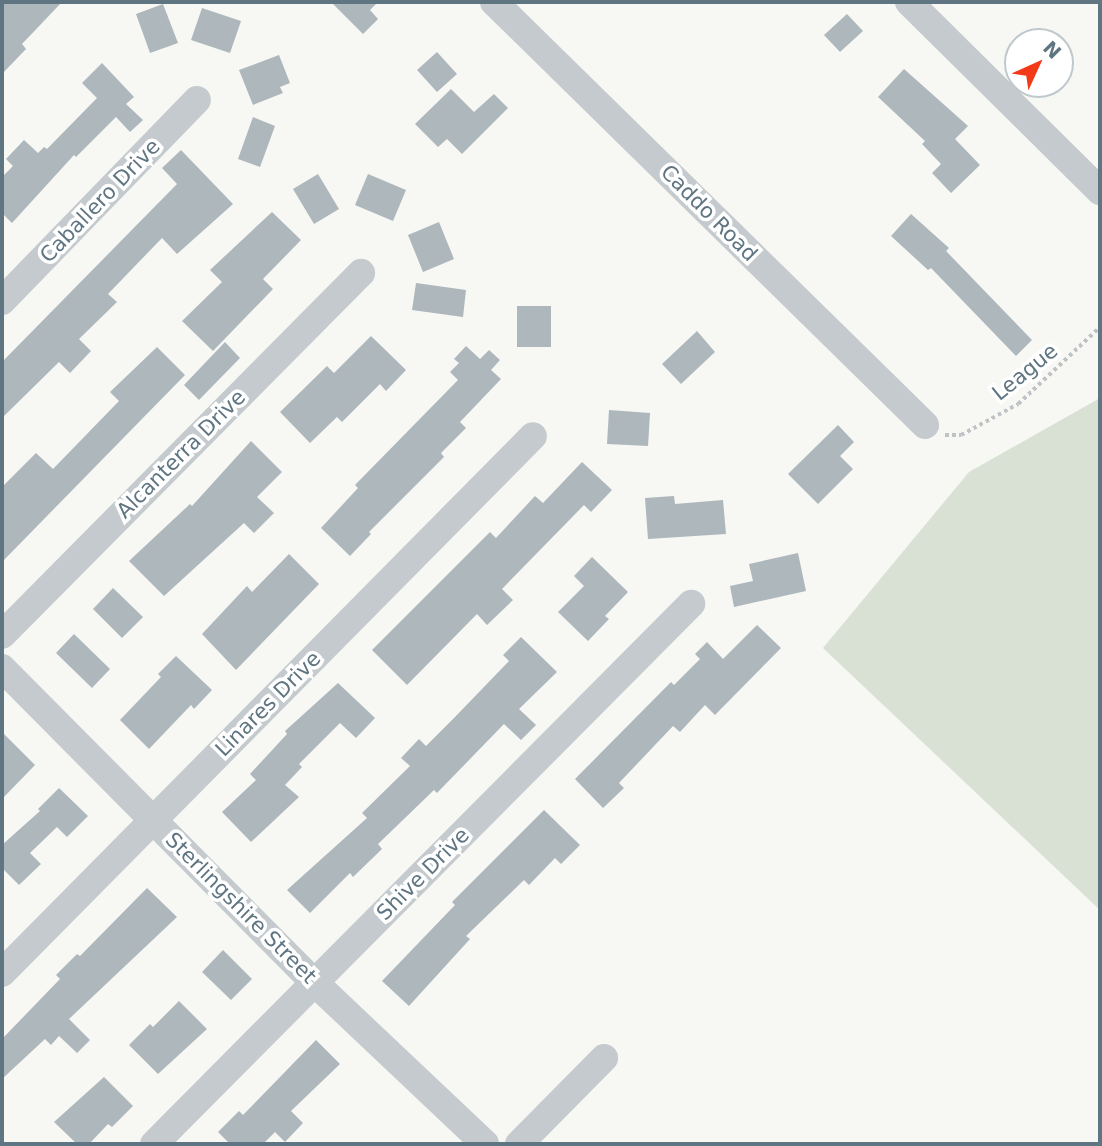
<!DOCTYPE html>
<html>
<head>
<meta charset="utf-8">
<style>
  body { margin:0 }
  #map { position:relative; width:1102px; height:1146px; overflow:hidden; background:#f7f7f4; font-family:"DejaVu Sans",sans-serif }
  div>[style] { position:absolute }
  .green>* { inset:0; background:#d9e0d4 }
  .building>* { inset:0; background:#adb7bc }
  .path>* { height:3.5px; margin-top:-1.75px; transform-origin:0; background:repeating-linear-gradient(90deg,#c0c3c5 0 3.5px,transparent 0 7px) }
  .minor>* { height:28px; margin:-14px; padding:0 14px; transform-origin:14px; border-radius:14px; background:#c4cacd }
  span { translate:-50% -50%; white-space:nowrap; text-align:center; line-height:1.15; -webkit-text-stroke:7px #fff; paint-order:stroke }
  .street-label { font-size:21px; color:#5f7582 }
  .frame { position:absolute; inset:0; border:4px solid #5f7582; pointer-events:none }
  .north { position:absolute; left:1004px; top:28px; width:70px; height:70px; box-sizing:border-box; background:#fff; border:2px solid #bfc8cd; border-radius:50%; rotate:45deg; font-size:19px; font-weight:700; line-height:28px; text-align:center; color:#5f7582 }
  .north::after { content:''; display:block; margin:auto; width:24px; height:32px; background:#f33a18; clip-path:polygon(50% 0,100% 100%,50% 72%,0 100%) }
</style>
</head>
<body>
<div id="map">
  <div class="green">
    <div style="clip-path:polygon(1100px 398px,1100px 910px,823px 648px,969px 472px)"></div>
  </div>
  <div class="building">
    <div style="clip-path:polygon(2px 2px,62px 2px,22px 44px,26px 49px,2px 74px)"></div>
    <div style="clip-path:polygon(331px 2px,378px 2px,370px 10px,378px 19px,363px 34px)"></div>
    <div style="clip-path:polygon(163px 4px,178px 43px,150px 53px,136px 14px)"></div>
    <div style="clip-path:polygon(202px 8px,241px 21px,230px 53px,191px 40px)"></div>
    <div style="clip-path:polygon(847px 14px,863px 31px,840px 52px,824px 35px)"></div>
    <div style="clip-path:polygon(437px 52px,457px 74px,437px 92px,417px 70px)"></div>
    <div style="clip-path:polygon(279px 55px,290px 83px,280px 87px,283px 93px,253px 105px,239px 70px)"></div>
    <div style="clip-path:polygon(102px 63px,134px 97px,126px 104px,143px 120px,130px 132px,116px 117px,76px 157px,74px 155px,12px 223px,2px 213px,2px 177px,13px 166px,6px 159px,24px 140px,38px 153px,44px 147px,47px 149px,97px 98px,82px 83px)"></div>
    <div style="clip-path:polygon(904px 69px,968px 126px,955px 139px,980px 165px,951px 193px,932px 173px,941px 164px,922px 144px,925px 141px,878px 97px)"></div>
    <div style="clip-path:polygon(451px 89px,474px 112px,494px 94px,508px 108px,462px 154px,447px 139px,438px 147px,415px 124px)"></div>
    <div style="clip-path:polygon(253px 117px,275px 126px,260px 167px,238px 159px)"></div>
    <div style="clip-path:polygon(181px 150px,233px 204px,177px 254px,162px 238px,108px 294px,117px 302px,79px 339px,91px 351px,70px 373px,59px 362px,2px 418px,2px 362px,177px 184px,162px 168px)"></div>
    <div style="clip-path:polygon(318px 174px,339px 209px,314px 224px,293px 189px)"></div>
    <div style="clip-path:polygon(368px 174px,406px 190px,393px 221px,355px 205px)"></div>
    <div style="clip-path:polygon(272px 212px,301px 240px,263px 279px,273px 289px,213px 351px,182px 321px,222px 282px,210px 270px)"></div>
    <div style="clip-path:polygon(911px 214px,949px 248px,946px 251px,1032px 340px,1016px 356px,931px 268px,928px 270px,891px 236px)"></div>
    <div style="clip-path:polygon(439px 222px,454px 259px,423px 272px,408px 235px)"></div>
    <div style="clip-path:polygon(416px 283px,466px 290px,463px 317px,412px 310px)"></div>
    <div style="clip-path:polygon(517px 306px,551px 306px,551px 347px,517px 347px)"></div>
    <div style="clip-path:polygon(697px 331px,715px 352px,681px 384px,662px 364px)"></div>
    <div style="clip-path:polygon(371px 336px,406px 370px,386px 391px,380px 384px,342px 422px,337px 417px,310px 443px,280px 412px,327px 366px,334px 373px)"></div>
    <div style="clip-path:polygon(225px 342px,240px 358px,199px 400px,184px 385px)"></div>
    <div style="clip-path:polygon(466px 346px,480px 359px,489px 350px,500px 360px,491px 370px,501px 379px,460px 422px,466px 428px,441px 453px,444px 457px,369px 532px,371px 534px,350px 556px,321px 528px,358px 488px,355px 485px,458px 380px,450px 372px,459px 363px,454px 359px)"></div>
    <div style="clip-path:polygon(157px 347px,185px 375px,2px 562px,2px 487px,36px 453px,53px 469px,119px 401px,110px 392px)"></div>
    <div style="clip-path:polygon(609px 410px,650px 413px,648px 446px,607px 444px)"></div>
    <div style="clip-path:polygon(838px 425px,854px 442px,840px 456px,853px 469px,818px 504px,788px 474px)"></div>
    <div style="clip-path:polygon(251px 441px,282px 472px,257px 497px,274px 513px,254px 533px,244px 523px,164px 596px,129px 561px,190px 504px,192px 506px)"></div>
    <div style="clip-path:polygon(582px 462px,612px 490px,591px 512px,584px 505px,502px 589px,513px 600px,487px 625px,477px 614px,407px 685px,372px 650px,490px 532px,496px 538px,535px 496px,543px 503px)"></div>
    <div style="clip-path:polygon(674px 496px,675px 504px,723px 500px,726px 534px,648px 539px,645px 498px)"></div>
    <div style="clip-path:polygon(798px 553px,806px 591px,734px 607px,730px 586px,753px 581px,749px 564px)"></div>
    <div style="clip-path:polygon(289px 554px,319px 584px,236px 670px,202px 634px,247px 586px,252px 592px)"></div>
    <div style="clip-path:polygon(592px 557px,628px 592px,605px 616px,609px 619px,588px 641px,558px 612px,584px 586px,574px 576px)"></div>
    <div style="clip-path:polygon(113px 588px,143px 617px,122px 638px,93px 609px)"></div>
    <div style="clip-path:polygon(757px 625px,781px 648px,715px 715px,705px 705px,680px 732px,673px 726px,619px 783px,624px 788px,603px 808px,575px 779px,671px 682px,674px 685px,700px 659px,695px 654px,707px 642px,723px 659px)"></div>
    <div style="clip-path:polygon(74px 634px,110px 669px,92px 688px,56px 653px)"></div>
    <div style="clip-path:polygon(521px 637px,557px 672px,519px 709px,536px 725px,521px 740px,504px 724px,437px 793px,434px 790px,378px 844px,382px 849px,353px 877px,350px 873px,310px 913px,287px 890px,367px 818px,362px 813px,410px 766px,401px 758px,419px 739px,426px 746px,455px 717px,509px 661px,503px 655px)"></div>
    <div style="clip-path:polygon(176px 656px,212px 690px,194px 709px,191px 705px,149px 749px,120px 720px,161px 677px,158px 674px)"></div>
    <div style="clip-path:polygon(338px 683px,375px 718px,356px 738px,340px 723px,299px 764px,302px 767px,285px 785px,299px 797px,251px 842px,222px 812px,256px 780px,250px 774px,287px 734px,285px 731px)"></div>
    <div style="clip-path:polygon(2px 732px,35px 765px,2px 799px)"></div>
    <div style="clip-path:polygon(59px 788px,88px 816px,67px 837px,57px 827px,30px 853px,41px 864px,19px 885px,2px 868px,2px 845px,40px 811px,38px 809px)"></div>
    <div style="clip-path:polygon(544px 810px,580px 845px,561px 864px,555px 858px,529px 885px,524px 880px,466px 936px,470px 939px,409px 1006px,382px 981px,455px 905px,452px 902px)"></div>
    <div style="clip-path:polygon(147px 888px,177px 917px,69px 1019px,90px 1040px,77px 1053px,59px 1036px,51px 1045px,45px 1039px,2px 1079px,2px 1039px,60px 979px,56px 975px,77px 954px,80px 956px)"></div>
    <div style="clip-path:polygon(223px 950px,252px 979px,231px 1000px,202px 972px)"></div>
    <div style="clip-path:polygon(179px 1001px,207px 1029px,158px 1074px,129px 1045px,150px 1024px,153px 1027px)"></div>
    <div style="clip-path:polygon(316px 1040px,340px 1064px,291px 1111px,303px 1123px,285px 1142px,275px 1132px,263px 1144px,230px 1144px,218px 1132px,239px 1111px,243px 1115px)"></div>
    <div style="clip-path:polygon(104px 1077px,133px 1106px,112px 1127px,108px 1124px,89px 1144px,77px 1144px,54px 1122px)"></div>
  </div>
  <div class="path">
    <div style="left:945px;top:435px;width:16px"></div>
    <div style="left:961px;top:435px;width:65px;rotate:-28.5deg"></div>
    <div style="left:1018px;top:404px;width:112px;rotate:-43.2deg"></div>
  </div>
  <div class="minor">
    <div style="left:494px;top:2px;width:604px;rotate:44.46deg"></div>
    <div style="left:909px;top:2px;width:269px;rotate:44.7deg"></div>
    <div style="left:2px;top:301px;width:280px;rotate:-45.9deg"></div>
    <div style="left:2px;top:635px;width:510px;rotate:-45.24deg"></div>
    <div style="left:2px;top:668px;width:444px;rotate:45.2deg"></div>
    <div style="left:315px;top:983px;width:234px;rotate:43.4deg"></div>
    <div style="left:2px;top:973px;width:755px;rotate:-45.32deg"></div>
    <div style="left:154px;top:1144px;width:762px;rotate:-45.16deg"></div>
    <div style="left:519px;top:1144px;width:121px;rotate:-45.3deg"></div>
  </div>
  <div class="street-label">
    <span style="left:100px;top:201px;rotate:-46deg">Caballero Drive</span>
    <span style="left:709px;top:213px;rotate:45deg">Caddo Road</span>
    <span style="left:1025px;top:372px;rotate:-39deg">League</span>
    <span style="left:181px;top:454px;rotate:-45deg">Alcanterra Drive</span>
    <span style="left:268px;top:704px;rotate:-45deg">Linares Drive</span>
    <span style="left:423px;top:874px;rotate:-45deg">Shive Drive</span>
    <span style="left:241px;top:908px;rotate:45deg">Sterlingshire Street</span>
  </div>
  <div class="frame"></div>
  <div class="north">N</div>
</div>
</body>
</html>
